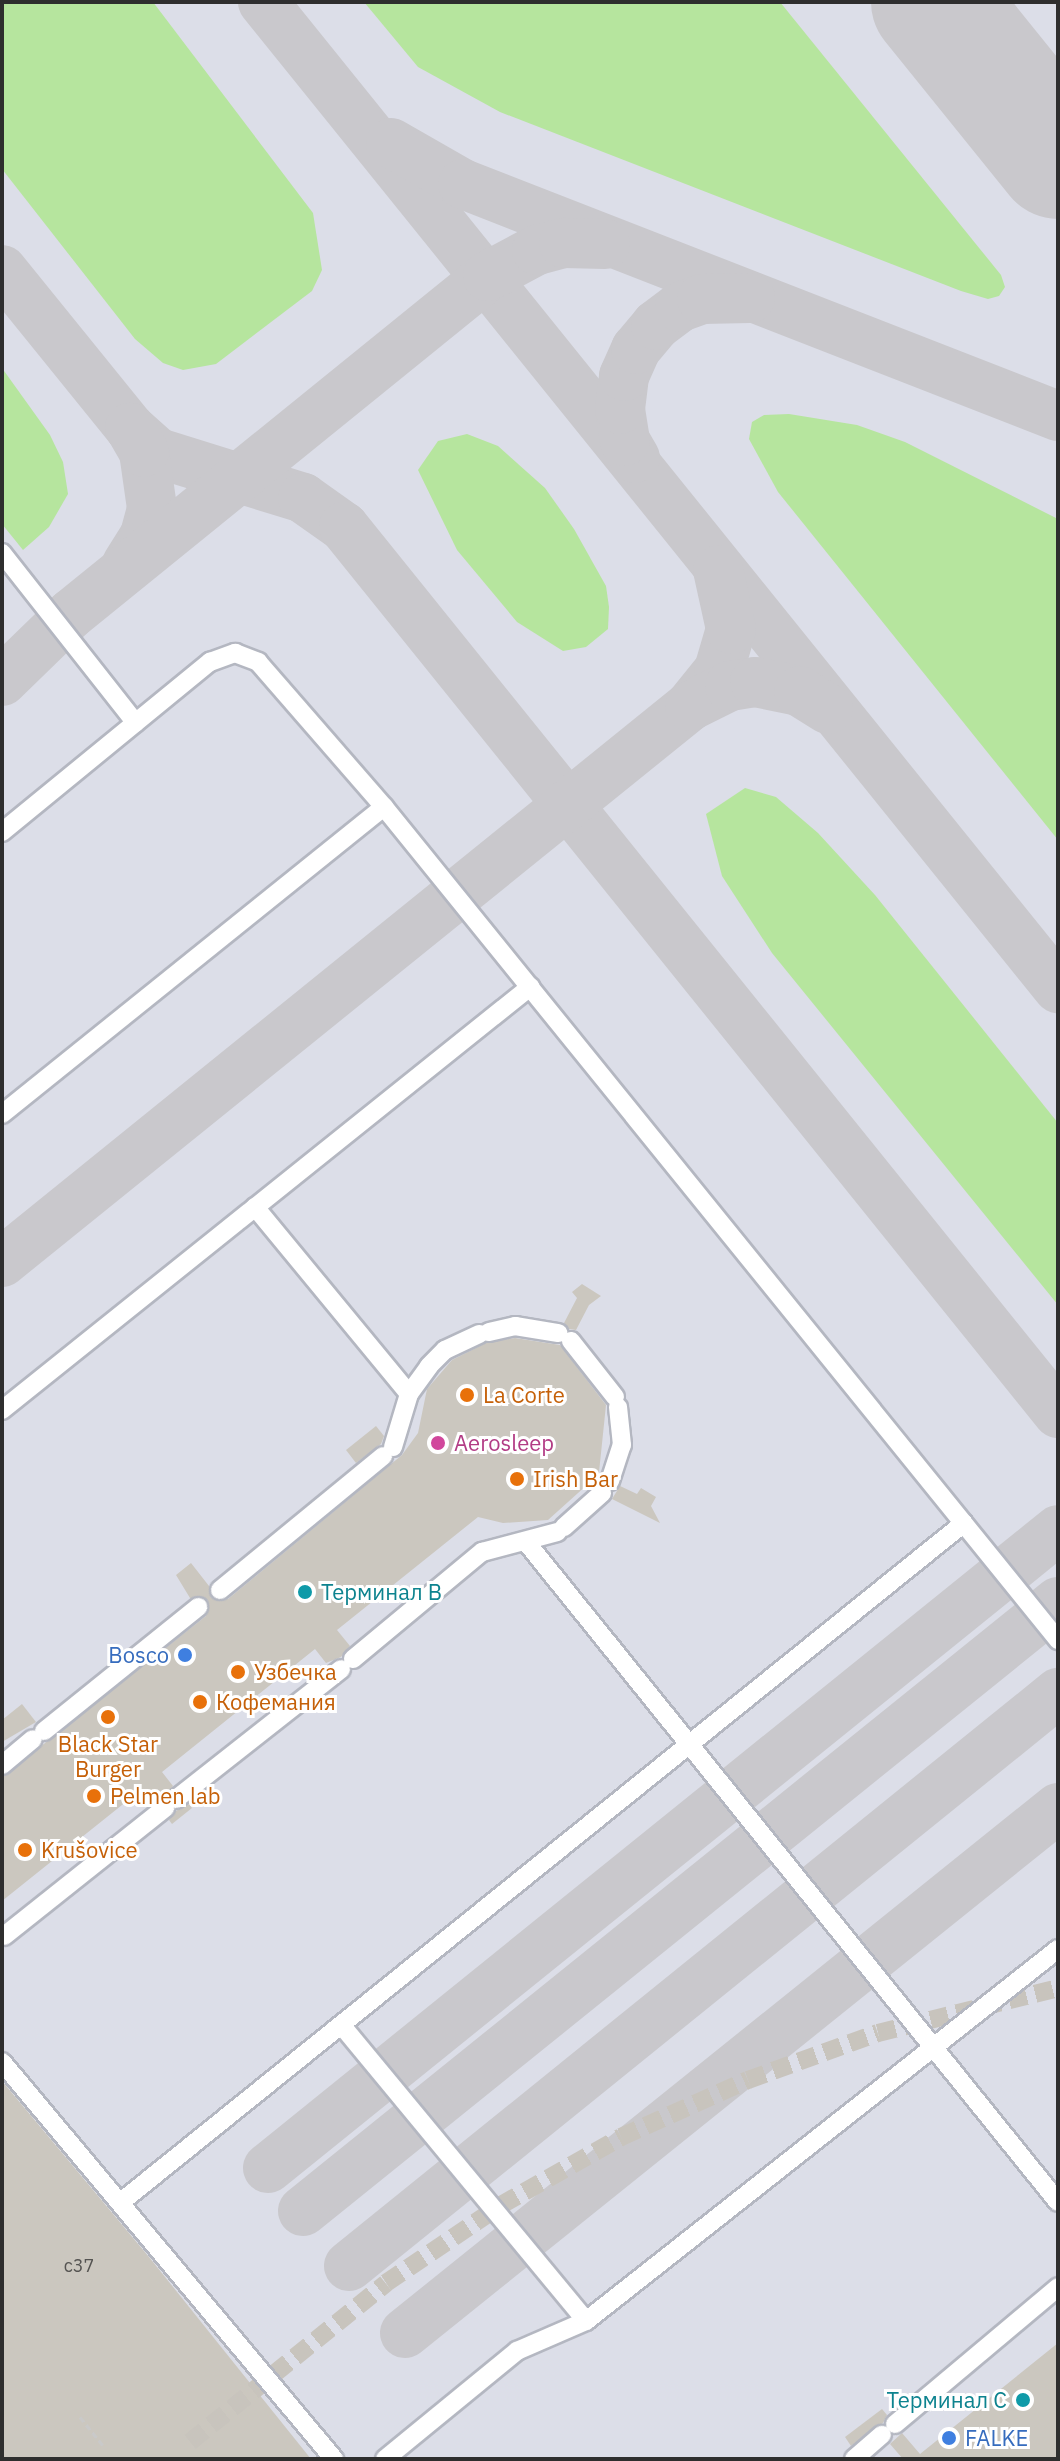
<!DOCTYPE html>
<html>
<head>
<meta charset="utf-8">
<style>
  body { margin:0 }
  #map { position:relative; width:1060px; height:2461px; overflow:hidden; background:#efe9e1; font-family:"IBM Plex Sans",sans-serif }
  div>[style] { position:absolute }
  .airport>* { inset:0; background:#dcdee8 }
  .green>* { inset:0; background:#b6e59e }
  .taxiway>* { height:50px; margin:-25px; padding:0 25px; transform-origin:25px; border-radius:25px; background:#c9c8cc }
  .runway>* { height:124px; margin:-62px; padding:0 62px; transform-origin:62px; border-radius:62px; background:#c9c8cc }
  .building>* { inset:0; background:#cbc7bf }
  .minor-tunnel>* { height:18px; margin-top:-9px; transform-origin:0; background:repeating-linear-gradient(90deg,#c8c4bd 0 18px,transparent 0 27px) }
  .path>* { height:3px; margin-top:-1.5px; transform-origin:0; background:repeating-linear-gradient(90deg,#c9c9c9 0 6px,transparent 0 10px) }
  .roads { filter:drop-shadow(2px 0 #b4b7c1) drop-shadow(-2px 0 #b4b7c1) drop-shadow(0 2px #b4b7c1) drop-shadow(0 -2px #b4b7c1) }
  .minor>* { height:18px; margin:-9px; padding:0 9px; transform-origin:9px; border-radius:9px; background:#fff }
  .dots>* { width:22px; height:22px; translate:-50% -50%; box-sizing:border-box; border:4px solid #fff; border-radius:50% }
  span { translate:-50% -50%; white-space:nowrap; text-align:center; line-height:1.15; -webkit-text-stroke:6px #fff; paint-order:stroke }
  .number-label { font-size:18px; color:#555452 }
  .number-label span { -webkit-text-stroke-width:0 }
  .food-label { font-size:22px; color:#c56008 }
  .left { translate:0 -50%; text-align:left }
  .hotel-label { font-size:22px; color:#b23c85 }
  .culture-label { font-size:22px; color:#0d838f }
  .right { translate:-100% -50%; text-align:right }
  .shop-label { font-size:22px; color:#366cbe }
  .frame { position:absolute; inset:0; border:4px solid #2e2e2e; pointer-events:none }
</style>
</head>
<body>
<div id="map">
  <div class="airport">
    <div style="clip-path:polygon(2px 2px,1058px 2px,1058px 2459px,2px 2459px)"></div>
  </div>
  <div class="green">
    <div style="clip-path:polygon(2px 2px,153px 2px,313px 213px,322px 270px,312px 291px,216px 364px,183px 370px,163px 363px,135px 339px,2px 169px)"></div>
    <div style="clip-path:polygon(364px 2px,780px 2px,1001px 275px,1005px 287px,999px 296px,988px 299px,961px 291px,500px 112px,418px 67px)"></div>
    <div style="clip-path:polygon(2px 368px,50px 435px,63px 462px,68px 494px,49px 527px,23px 550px,2px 524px)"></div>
    <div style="clip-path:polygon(789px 414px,857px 425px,905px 442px,1058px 519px,1058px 840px,778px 492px,749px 439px,752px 422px,764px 415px)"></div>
    <div style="clip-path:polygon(467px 434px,498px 446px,545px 488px,574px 529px,606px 586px,609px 607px,608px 629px,586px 647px,563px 651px,517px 622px,457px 550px,418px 470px,438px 441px)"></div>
    <div style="clip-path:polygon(745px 788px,776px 797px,818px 833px,875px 895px,1058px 1123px,1058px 1305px,772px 953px,722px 876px,706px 814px)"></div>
  </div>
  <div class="taxiway">
    <div style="left:263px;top:2px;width:1267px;rotate:51.12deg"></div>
    <div style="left:391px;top:143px;width:83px;rotate:29.7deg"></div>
    <div style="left:463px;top:184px;width:639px;rotate:21.3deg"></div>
    <div style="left:2px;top:270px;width:203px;rotate:51deg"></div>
    <div style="left:130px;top:428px;width:38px;rotate:42deg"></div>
    <div style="left:158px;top:453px;width:152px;rotate:17.2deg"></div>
    <div style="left:303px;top:498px;width:50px;rotate:35.3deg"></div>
    <div style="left:344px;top:527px;width:1138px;rotate:51.14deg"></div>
    <div style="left:635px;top:458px;width:20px;rotate:-120deg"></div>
    <div style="left:625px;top:441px;width:32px;rotate:-99deg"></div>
    <div style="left:620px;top:409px;width:33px;rotate:-83deg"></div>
    <div style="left:624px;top:376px;width:30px;rotate:-66deg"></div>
    <div style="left:636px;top:349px;width:31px;rotate:-50deg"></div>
    <div style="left:656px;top:325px;width:30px;rotate:-37deg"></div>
    <div style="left:680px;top:307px;width:23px;rotate:-20deg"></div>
    <div style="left:702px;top:299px;width:48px;rotate:-1.2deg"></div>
    <div style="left:127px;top:564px;width:34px;rotate:-58deg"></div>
    <div style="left:145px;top:535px;width:28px;rotate:-75deg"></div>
    <div style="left:152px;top:508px;width:57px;rotate:-98.1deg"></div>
    <div style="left:144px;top:452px;width:28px;rotate:-120deg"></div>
    <div style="left:2px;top:681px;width:96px;rotate:-44.2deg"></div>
    <div style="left:71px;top:614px;width:537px;rotate:-39.03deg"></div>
    <div style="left:488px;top:276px;width:55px;rotate:-28deg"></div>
    <div style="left:537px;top:250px;width:28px;rotate:-15deg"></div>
    <div style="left:564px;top:243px;width:41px;rotate:1.4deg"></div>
    <div style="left:690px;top:706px;width:46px;rotate:-51.1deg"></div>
    <div style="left:719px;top:670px;width:43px;rotate:-73.7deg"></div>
    <div style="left:731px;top:629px;width:60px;rotate:-102.4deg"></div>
    <div style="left:2px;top:1262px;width:885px;rotate:-38.94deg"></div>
    <div style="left:690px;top:706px;width:45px;rotate:-26.6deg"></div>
    <div style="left:730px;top:686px;width:25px;rotate:-9deg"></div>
    <div style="left:755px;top:682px;width:45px;rotate:11.6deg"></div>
    <div style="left:799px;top:691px;width:34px;rotate:32deg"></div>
    <div style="left:268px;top:2168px;width:1015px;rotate:-38.92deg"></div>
    <div style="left:303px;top:2211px;width:970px;rotate:-38.89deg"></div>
    <div style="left:349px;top:2266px;width:912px;rotate:-38.94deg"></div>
    <div style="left:405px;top:2333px;width:838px;rotate:-38.8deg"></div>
  </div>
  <div class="runway">
    <div style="left:933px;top:2px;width:199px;rotate:51.1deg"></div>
  </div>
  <div class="building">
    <div style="clip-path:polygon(582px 1284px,601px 1296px,589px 1305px,576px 1330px,569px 1329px,564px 1323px,577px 1298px,572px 1292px)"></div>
    <div style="clip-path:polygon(515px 1338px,560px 1345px,606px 1405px,598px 1482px,588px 1484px,548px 1520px,503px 1523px,478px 1517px,337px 1630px,350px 1646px,341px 1657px,326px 1663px,315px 1649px,162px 1772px,173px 1786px,165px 1796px,153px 1802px,142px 1789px,2px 1901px,2px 1777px,206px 1616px,208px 1600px,190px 1598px,176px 1575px,191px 1563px,209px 1586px,211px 1598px,228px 1599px,402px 1455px,418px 1433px,427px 1389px,452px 1360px,486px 1343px)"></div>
    <div style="clip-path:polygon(376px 1426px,384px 1436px,381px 1444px,356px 1463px,346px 1450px)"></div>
    <div style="clip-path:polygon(620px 1486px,637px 1494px,641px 1488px,656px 1497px,651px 1506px,660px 1523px,612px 1499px)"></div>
    <div style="clip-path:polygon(22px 1704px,36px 1722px,2px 1742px,2px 1720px)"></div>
    <div style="clip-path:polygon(189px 1804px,192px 1808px,172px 1824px,169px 1820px,176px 1811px)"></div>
    <div style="clip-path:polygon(2px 2081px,149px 2257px,311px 2459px,2px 2459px)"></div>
    <div style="clip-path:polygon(1058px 2343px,1058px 2459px,903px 2459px,890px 2444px,902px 2433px,920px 2454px)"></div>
    <div style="clip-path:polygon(882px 2409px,887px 2415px,883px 2423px,851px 2446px,845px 2437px)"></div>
  </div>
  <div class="minor-tunnel">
    <div style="left:190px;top:2442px;width:252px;rotate:-39deg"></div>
    <div style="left:386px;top:2283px;width:139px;rotate:-34.1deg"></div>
    <div style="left:501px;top:2205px;width:138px;rotate:-29.5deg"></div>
    <div style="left:621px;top:2137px;width:139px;rotate:-24.2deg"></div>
    <div style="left:748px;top:2080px;width:138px;rotate:-19.9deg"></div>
    <div style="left:878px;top:2033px;width:186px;rotate:-14deg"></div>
  </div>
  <div class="path">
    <div style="left:80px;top:2417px;width:36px;rotate:51deg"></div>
  </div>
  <div class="roads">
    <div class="minor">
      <div style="left:2px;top:553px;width:216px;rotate:51.8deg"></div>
      <div style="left:2px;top:832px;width:269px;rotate:-39.3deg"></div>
      <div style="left:210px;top:662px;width:27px;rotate:-20deg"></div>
      <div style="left:235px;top:653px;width:25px;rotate:21deg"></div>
      <div style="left:258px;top:662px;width:192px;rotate:49deg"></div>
      <div style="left:384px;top:807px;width:1072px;rotate:51.02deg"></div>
      <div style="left:2px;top:1114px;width:490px;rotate:-38.8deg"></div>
      <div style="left:255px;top:1207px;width:242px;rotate:50.5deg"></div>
      <div style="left:489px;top:1332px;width:27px;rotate:-13deg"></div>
      <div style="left:515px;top:1326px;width:44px;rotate:9.2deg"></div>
      <div style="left:571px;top:1341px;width:71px;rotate:51.8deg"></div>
      <div style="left:2px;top:1410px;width:677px;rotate:-38.7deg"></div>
      <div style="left:393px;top:1447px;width:55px;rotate:-73.2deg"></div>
      <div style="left:409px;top:1394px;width:34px;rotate:-54deg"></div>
      <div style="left:429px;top:1366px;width:23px;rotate:-45deg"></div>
      <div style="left:445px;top:1350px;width:38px;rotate:-25deg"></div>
      <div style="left:610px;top:1481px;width:38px;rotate:-72deg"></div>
      <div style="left:622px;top:1445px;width:38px;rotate:-96deg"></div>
      <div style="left:564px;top:1527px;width:51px;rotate:-41.8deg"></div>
      <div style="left:527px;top:1543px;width:846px;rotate:51.14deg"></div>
      <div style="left:220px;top:1590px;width:211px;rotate:-39.4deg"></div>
      <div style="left:353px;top:1659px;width:168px;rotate:-39.7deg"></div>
      <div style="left:482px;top:1552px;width:78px;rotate:-14.9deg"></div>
      <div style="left:44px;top:1731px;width:198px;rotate:-38.8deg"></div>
      <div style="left:2px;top:1765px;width:40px;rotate:-40deg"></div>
      <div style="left:176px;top:1799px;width:210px;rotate:-38.2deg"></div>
      <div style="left:4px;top:1936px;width:206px;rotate:-38.5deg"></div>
      <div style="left:343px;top:2027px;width:381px;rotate:50.4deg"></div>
      <div style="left:2px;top:2062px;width:518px;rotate:50.1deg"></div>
      <div style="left:121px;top:2202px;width:1082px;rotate:-38.85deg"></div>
      <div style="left:895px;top:2424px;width:213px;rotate:-40deg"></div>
      <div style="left:385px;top:2459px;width:171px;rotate:-39.3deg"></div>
      <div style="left:517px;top:2351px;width:75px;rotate:-23.5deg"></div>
      <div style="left:586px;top:2321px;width:601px;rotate:-38.24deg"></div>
      <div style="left:854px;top:2459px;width:37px;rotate:-41deg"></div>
    </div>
  </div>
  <div class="dots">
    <div style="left:467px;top:1395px;background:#e8710a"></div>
    <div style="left:438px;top:1443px;background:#d1479c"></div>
    <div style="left:517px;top:1479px;background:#e8710a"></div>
    <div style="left:305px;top:1592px;background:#0f9aa8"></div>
    <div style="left:185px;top:1655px;background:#3f7fe0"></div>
    <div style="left:238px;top:1672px;background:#e8710a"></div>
    <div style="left:200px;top:1702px;background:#e8710a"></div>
    <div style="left:108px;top:1717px;background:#e8710a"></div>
    <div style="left:94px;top:1796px;background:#e8710a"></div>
    <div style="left:25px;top:1850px;background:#e8710a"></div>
    <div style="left:1023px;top:2400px;background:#0f9aa8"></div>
    <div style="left:949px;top:2438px;background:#3f7fe0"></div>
  </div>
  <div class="number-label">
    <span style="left:79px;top:2266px">с37</span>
  </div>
  <div class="food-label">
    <span class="left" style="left:483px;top:1395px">La Corte</span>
    <span class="left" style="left:533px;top:1479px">Irish Bar</span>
    <span class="left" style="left:254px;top:1672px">Узбечка</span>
    <span class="left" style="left:216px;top:1702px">Кофемания</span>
    <span style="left:108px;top:1756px">Black Star<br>Burger</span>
    <span class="left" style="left:110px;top:1796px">Pelmen lab</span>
    <span class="left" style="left:41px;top:1850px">Krušovice</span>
  </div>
  <div class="hotel-label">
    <span class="left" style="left:454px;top:1443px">Aerosleep</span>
  </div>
  <div class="culture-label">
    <span class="left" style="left:321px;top:1592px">Терминал B</span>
    <span class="right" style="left:1007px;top:2400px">Терминал C</span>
  </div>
  <div class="shop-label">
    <span class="right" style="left:169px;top:1655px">Bosco</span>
    <span class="left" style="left:965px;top:2438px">FALKE</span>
  </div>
  <div class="frame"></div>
</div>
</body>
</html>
